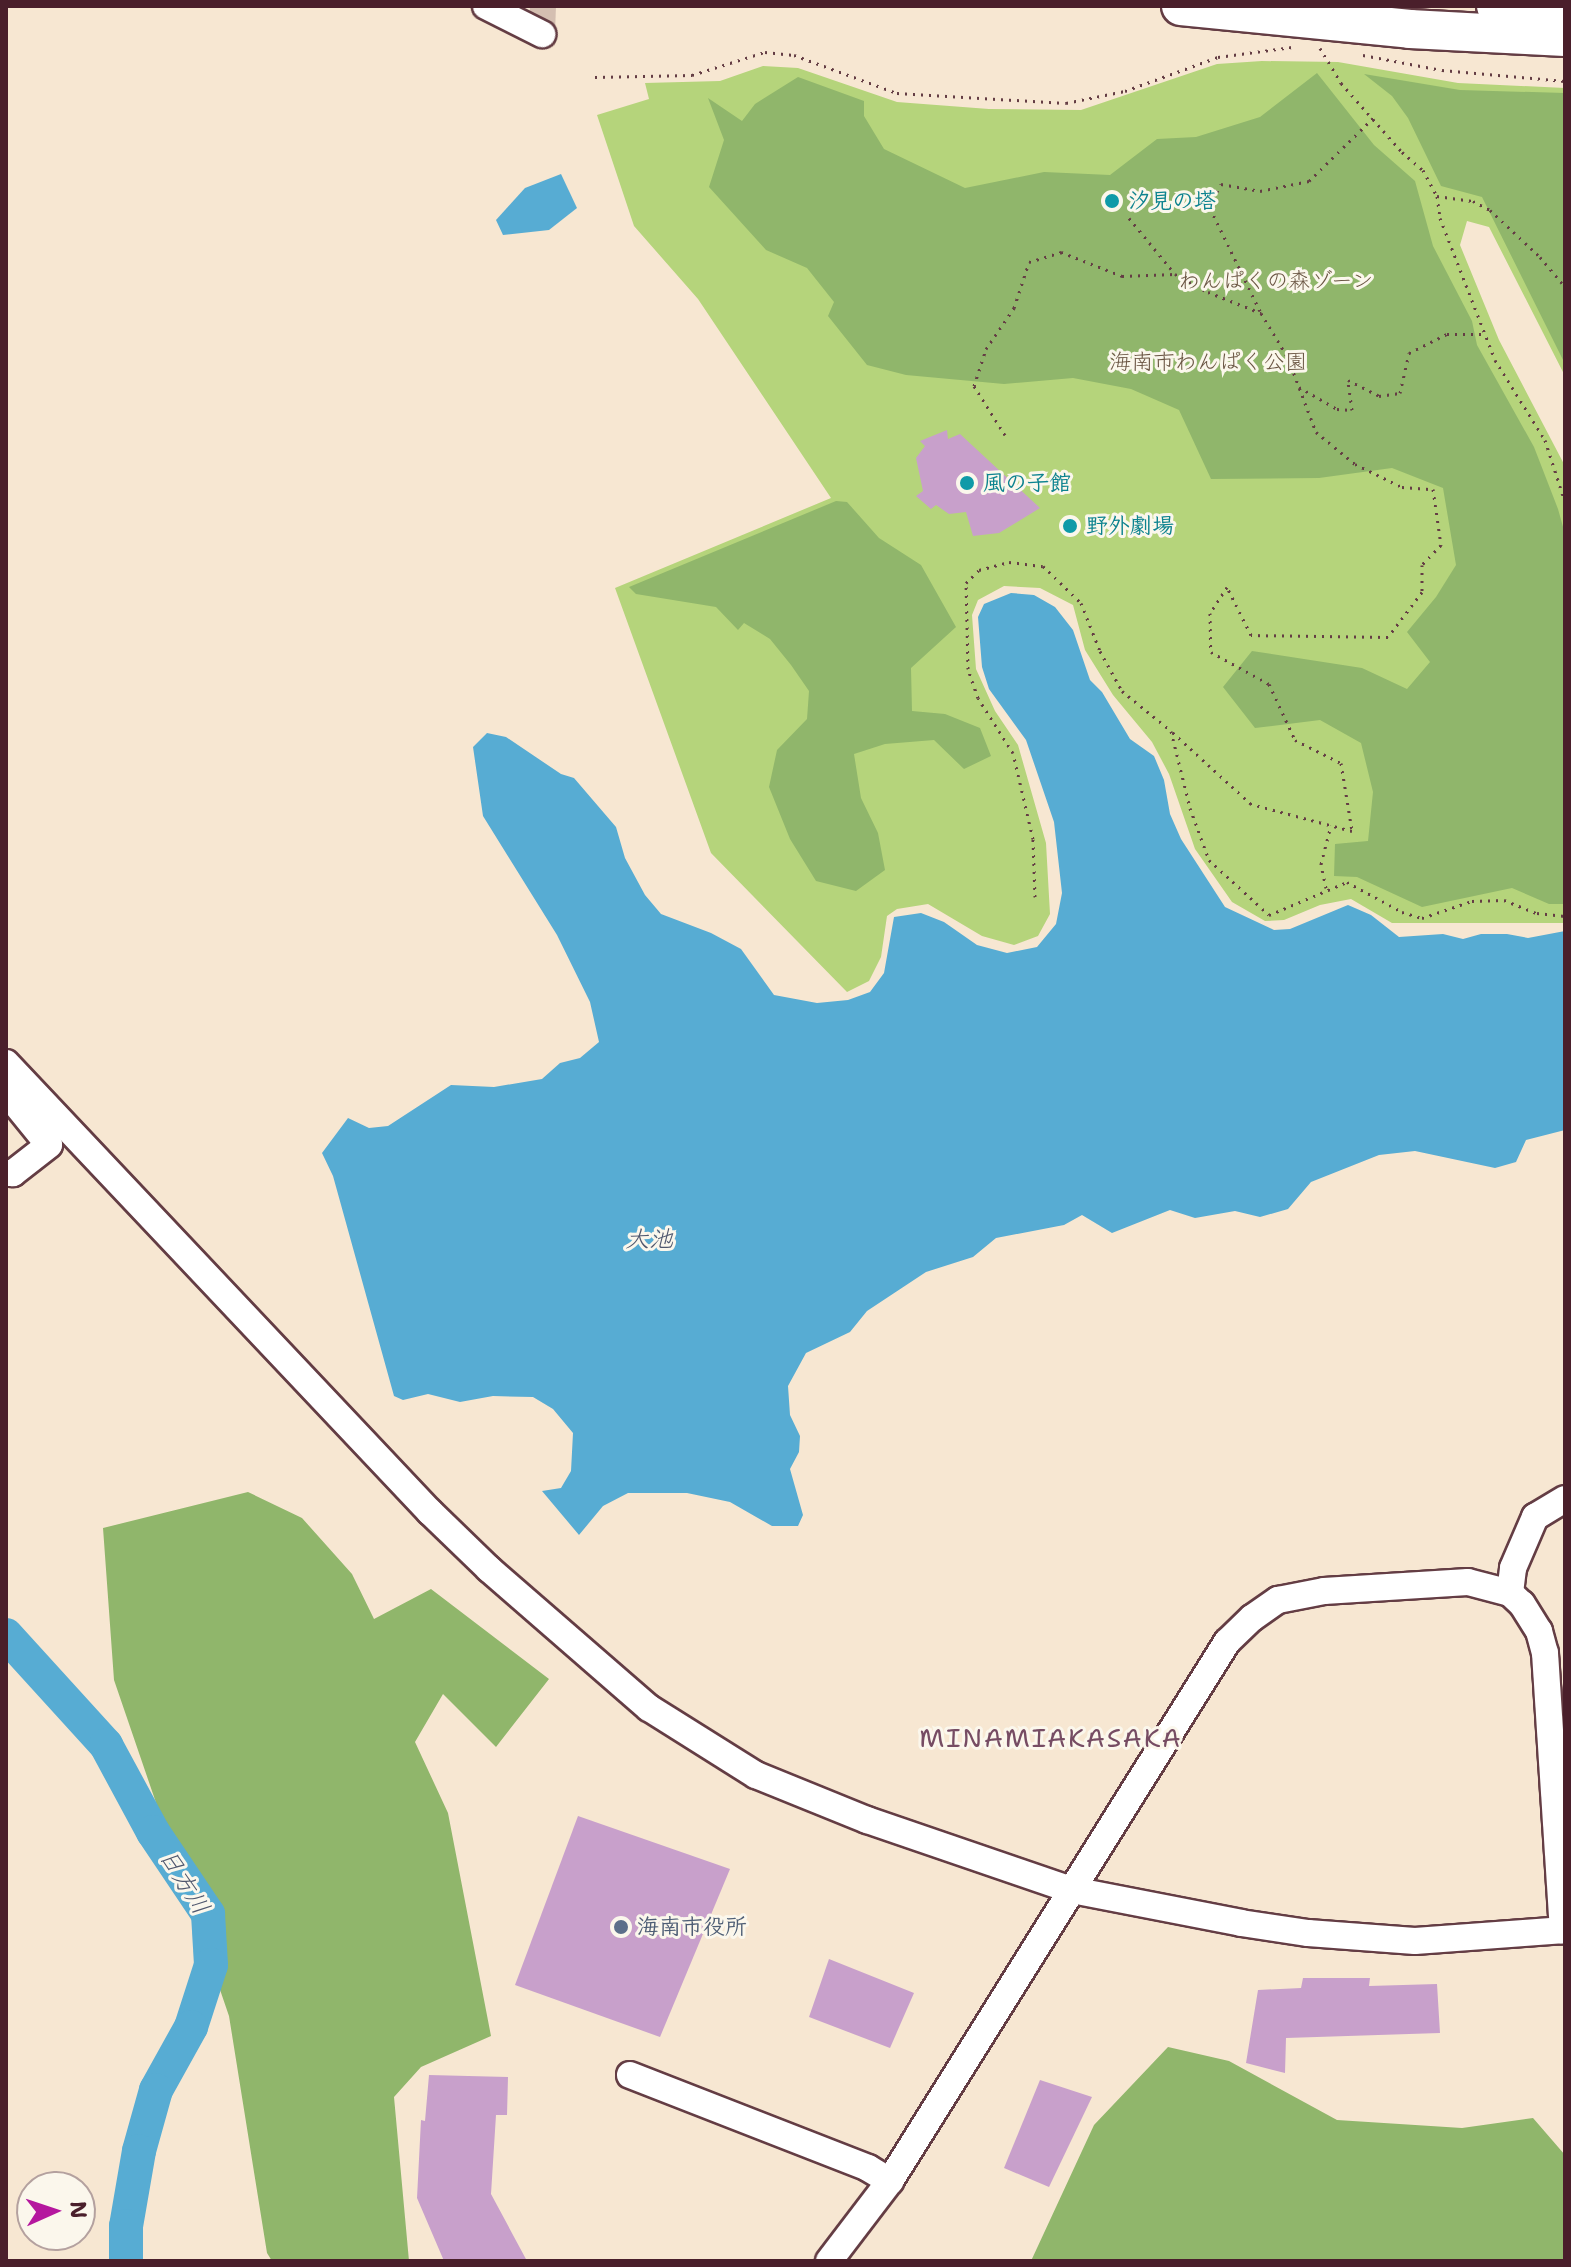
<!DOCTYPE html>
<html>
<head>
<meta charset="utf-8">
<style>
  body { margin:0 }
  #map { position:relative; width:1571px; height:2267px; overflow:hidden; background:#f7e7d2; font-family:"Shantell Sans","Klee One",sans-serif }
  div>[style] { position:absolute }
  .green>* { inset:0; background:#b5d47b }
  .forest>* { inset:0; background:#90b66b }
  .water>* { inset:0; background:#57acd3 }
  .river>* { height:34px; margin:-17px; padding:0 17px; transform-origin:17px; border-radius:17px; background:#57acd3 }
  .building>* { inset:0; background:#c8a0cb }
  .minor-tunnel>* { height:26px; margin-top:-13px; transform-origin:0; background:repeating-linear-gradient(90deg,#d4bfb1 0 26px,transparent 0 39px) }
  .path>* { height:3px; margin-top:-1.5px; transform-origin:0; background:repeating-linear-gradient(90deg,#643d44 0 2px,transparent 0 8px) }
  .roads { filter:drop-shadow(2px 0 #643d44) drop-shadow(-2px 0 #643d44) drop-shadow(0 2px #643d44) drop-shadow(0 -2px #643d44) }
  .minor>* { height:26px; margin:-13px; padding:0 13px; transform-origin:13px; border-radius:13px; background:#fff }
  .highway>* { height:38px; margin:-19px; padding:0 19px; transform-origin:19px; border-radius:19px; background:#fff }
  .dots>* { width:22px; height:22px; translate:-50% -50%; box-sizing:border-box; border:4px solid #fbf7ec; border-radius:50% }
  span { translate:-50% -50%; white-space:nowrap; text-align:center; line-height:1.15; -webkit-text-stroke:6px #fbf7ec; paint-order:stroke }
  .culture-label { font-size:22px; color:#0d838f; font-weight:700 }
  .left { translate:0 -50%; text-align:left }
  .park-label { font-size:22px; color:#6a5543 }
  .service-label { font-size:22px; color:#4e5e75; font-weight:700 }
  .water-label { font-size:24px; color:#4f576e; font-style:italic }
  .quarter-label { font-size:26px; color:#764c63; letter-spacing:2px }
  .frame { position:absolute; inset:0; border:8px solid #4a1f2b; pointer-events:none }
  .north { position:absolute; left:16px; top:2171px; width:80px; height:80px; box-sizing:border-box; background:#fbf7ec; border:2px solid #b4a19f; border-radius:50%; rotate:87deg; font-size:22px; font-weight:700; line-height:32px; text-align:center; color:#4a1f2b }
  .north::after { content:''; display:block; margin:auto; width:28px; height:36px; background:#b5179e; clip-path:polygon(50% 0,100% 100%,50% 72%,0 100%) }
</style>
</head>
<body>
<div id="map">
  <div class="green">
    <div style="clip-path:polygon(1262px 61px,1338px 62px,1458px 83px,1565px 88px,1565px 376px,1489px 227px,1467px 221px,1460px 245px,1499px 340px,1565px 466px,1565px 923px,1392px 923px,1351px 899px,1320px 905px,1284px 920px,1265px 921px,1232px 902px,1195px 849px,1169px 774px,1152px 742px,1113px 695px,1085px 650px,1073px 605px,1040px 588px,1004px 586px,978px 600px,972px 615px,976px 669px,995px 711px,1018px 745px,1046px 843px,1050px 914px,1038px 936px,1014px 945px,982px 936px,928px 904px,897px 909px,887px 916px,881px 957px,869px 981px,847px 992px,711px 853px,615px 588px,831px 498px,698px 299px,634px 226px,597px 115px,649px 99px,645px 83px,720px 81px,763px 66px,798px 68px,897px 102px,989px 109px,1081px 110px,1217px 64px)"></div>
  </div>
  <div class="forest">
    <div style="clip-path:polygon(1317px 73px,1374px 145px,1415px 181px,1433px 246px,1472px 321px,1477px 345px,1534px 447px,1558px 509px,1565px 534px,1565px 904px,1549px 904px,1512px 888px,1422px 907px,1357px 877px,1334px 876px,1335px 844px,1368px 841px,1373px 792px,1361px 743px,1320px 720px,1255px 728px,1223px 687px,1252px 651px,1362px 668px,1407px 689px,1430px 662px,1407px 632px,1436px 597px,1456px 565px,1443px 488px,1392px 468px,1319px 478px,1211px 479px,1179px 410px,1131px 389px,1073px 378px,1004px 384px,906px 375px,867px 365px,828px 316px,834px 302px,807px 268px,766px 250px,709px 187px,724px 140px,708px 98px,742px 121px,755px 104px,798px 77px,864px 101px,864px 116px,884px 149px,965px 188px,1044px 172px,1110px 175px,1157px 139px,1196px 137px,1260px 117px)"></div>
    <div style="clip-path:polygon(1364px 74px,1460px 90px,1565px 93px,1565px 364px,1482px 197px,1441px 186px,1408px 118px,1392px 96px)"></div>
    <div style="clip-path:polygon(836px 501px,847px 502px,879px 538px,921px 565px,956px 627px,911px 668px,912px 711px,945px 714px,980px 728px,991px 756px,964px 769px,934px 740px,885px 744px,854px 754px,861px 798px,878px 833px,885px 870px,856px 891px,816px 881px,790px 839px,769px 787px,777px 750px,807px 719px,809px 691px,791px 665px,770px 639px,744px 623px,738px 630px,716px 607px,636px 594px,629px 587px)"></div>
    <div style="clip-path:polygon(248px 1492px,302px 1518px,352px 1574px,374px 1619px,431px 1589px,549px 1679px,496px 1747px,443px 1694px,415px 1742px,448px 1813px,491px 2036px,421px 2067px,394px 2097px,409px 2261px,272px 2261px,267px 2253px,229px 2016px,114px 1680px,103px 1528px)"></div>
    <div style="clip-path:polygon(1168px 2047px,1229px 2061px,1337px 2120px,1462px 2128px,1533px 2118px,1565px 2155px,1565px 2261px,1031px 2261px,1094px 2125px)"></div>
  </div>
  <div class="water">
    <div style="clip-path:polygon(561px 174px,577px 208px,549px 230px,503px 235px,496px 220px,525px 188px)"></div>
    <div style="clip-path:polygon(1011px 593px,1034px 595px,1055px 607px,1073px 630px,1090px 680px,1102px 692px,1130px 739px,1154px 756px,1164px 780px,1170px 814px,1181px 839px,1225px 907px,1274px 930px,1290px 929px,1348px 905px,1371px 915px,1399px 937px,1443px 934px,1463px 939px,1481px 934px,1507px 934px,1528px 938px,1565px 931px,1565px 1130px,1526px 1140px,1516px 1162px,1495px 1168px,1415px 1151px,1379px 1155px,1311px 1182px,1288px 1209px,1260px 1217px,1235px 1211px,1195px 1218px,1170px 1210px,1112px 1233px,1082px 1215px,1064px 1225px,996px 1238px,973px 1257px,926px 1272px,867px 1311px,850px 1332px,806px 1353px,788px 1386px,790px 1415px,800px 1436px,799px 1452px,790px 1469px,803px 1515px,798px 1526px,772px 1526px,730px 1502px,687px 1493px,628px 1493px,603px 1506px,579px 1535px,542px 1491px,561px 1488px,571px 1471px,573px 1433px,553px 1409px,533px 1397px,493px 1396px,460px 1402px,428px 1394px,403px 1400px,394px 1396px,333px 1176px,322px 1153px,348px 1118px,369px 1128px,388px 1126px,451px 1085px,494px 1087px,542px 1079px,560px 1063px,580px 1058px,599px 1042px,590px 1002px,557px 935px,483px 816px,473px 747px,487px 733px,506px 737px,561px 774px,574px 778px,616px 827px,625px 858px,645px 895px,661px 914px,711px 933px,741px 949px,774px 995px,817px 1003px,848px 1000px,870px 992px,884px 973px,894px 917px,921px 913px,944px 922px,977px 945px,1007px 953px,1037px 947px,1056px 924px,1062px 893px,1054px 822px,1026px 740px,989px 689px,982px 667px,978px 617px,984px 604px)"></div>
  </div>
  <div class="river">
    <div style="left:6px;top:1635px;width:149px;rotate:47.7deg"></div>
    <div style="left:106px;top:1745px;width:99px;rotate:61.6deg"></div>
    <div style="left:153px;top:1832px;width:99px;rotate:56.1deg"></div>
    <div style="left:208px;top:1914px;width:51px;rotate:86.6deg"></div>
    <div style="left:211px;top:1965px;width:65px;rotate:107.9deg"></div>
    <div style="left:191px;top:2027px;width:72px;rotate:119.1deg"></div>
    <div style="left:156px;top:2090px;width:63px;rotate:105.6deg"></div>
    <div style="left:139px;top:2151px;width:76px;rotate:99.8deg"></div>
    <div style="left:126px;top:2226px;width:35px;rotate:90deg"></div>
  </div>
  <div class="building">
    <div style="clip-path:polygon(947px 430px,948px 439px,960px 434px,1040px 508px,999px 533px,973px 536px,966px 512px,949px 514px,936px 505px,931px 509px,916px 496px,923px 491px,916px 458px,925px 446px,920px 441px)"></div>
    <div style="clip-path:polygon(578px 1816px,730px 1869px,660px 2037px,515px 1985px)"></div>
    <div style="clip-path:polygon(829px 1959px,914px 1993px,890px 2048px,809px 2017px)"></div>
    <div style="clip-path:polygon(1303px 1978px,1370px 1978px,1369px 1986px,1437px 1984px,1440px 2033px,1286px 2038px,1285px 2073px,1246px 2063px,1258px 1990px,1301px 1988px)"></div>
    <div style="clip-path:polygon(429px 2075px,508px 2077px,507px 2115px,496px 2115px,491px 2194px,527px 2261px,444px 2261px,417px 2198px,421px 2120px,425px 2121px)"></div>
    <div style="clip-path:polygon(1040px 2080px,1092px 2097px,1049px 2187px,1004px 2168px)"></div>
  </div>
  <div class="minor-tunnel">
    <div style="left:542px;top:34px;width:28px;rotate:-88deg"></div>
  </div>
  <div class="path">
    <div style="left:1320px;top:48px;width:41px;rotate:59deg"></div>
    <div style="left:1341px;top:83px;width:92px;rotate:48.5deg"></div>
    <div style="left:1402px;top:152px;width:28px;rotate:41deg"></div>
    <div style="left:1423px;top:170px;width:30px;rotate:62deg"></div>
    <div style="left:1437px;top:196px;width:22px;rotate:82deg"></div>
    <div style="left:1440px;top:218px;width:152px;rotate:68.8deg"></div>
    <div style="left:1495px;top:360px;width:94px;rotate:58deg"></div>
    <div style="left:1545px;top:440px;width:65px;rotate:72.1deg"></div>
    <div style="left:1363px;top:55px;width:80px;rotate:10.8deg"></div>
    <div style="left:1442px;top:70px;width:123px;rotate:5.1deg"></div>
    <div style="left:595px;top:77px;width:97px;rotate:-1.2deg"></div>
    <div style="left:692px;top:75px;width:77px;rotate:-17.5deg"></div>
    <div style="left:765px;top:52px;width:29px;rotate:6deg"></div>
    <div style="left:794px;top:55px;width:110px;rotate:20.3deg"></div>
    <div style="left:897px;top:93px;width:169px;rotate:3.4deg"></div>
    <div style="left:1066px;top:103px;width:60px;rotate:-11.5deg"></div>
    <div style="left:1125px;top:91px;width:99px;rotate:-20.1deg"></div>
    <div style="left:1218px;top:57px;width:75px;rotate:-7.7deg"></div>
    <div style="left:1437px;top:196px;width:36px;rotate:8deg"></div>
    <div style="left:1473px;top:201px;width:19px;rotate:28deg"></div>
    <div style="left:1490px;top:210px;width:69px;rotate:43.2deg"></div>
    <div style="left:1540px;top:257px;width:39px;rotate:50deg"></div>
    <div style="left:1129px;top:218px;width:72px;rotate:50.6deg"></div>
    <div style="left:1260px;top:311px;width:117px;rotate:-115.9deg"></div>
    <div style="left:1209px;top:206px;width:25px;rotate:-61deg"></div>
    <div style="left:1221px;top:184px;width:40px;rotate:10deg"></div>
    <div style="left:1260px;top:191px;width:50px;rotate:-11.5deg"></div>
    <div style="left:1309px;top:181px;width:90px;rotate:-44.5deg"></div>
    <div style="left:1299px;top:387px;width:44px;rotate:30.1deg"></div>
    <div style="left:1337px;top:409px;width:15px;rotate:4deg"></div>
    <div style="left:1352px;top:410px;width:30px;rotate:-98deg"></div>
    <div style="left:1348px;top:380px;width:35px;rotate:27deg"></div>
    <div style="left:1379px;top:396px;width:21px;rotate:-8deg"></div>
    <div style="left:1400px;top:393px;width:41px;rotate:-77.3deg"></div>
    <div style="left:1409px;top:353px;width:42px;rotate:-26.6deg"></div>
    <div style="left:1447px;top:334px;width:39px"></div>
    <div style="left:1005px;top:435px;width:58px;rotate:-122.3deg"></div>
    <div style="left:974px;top:386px;width:39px;rotate:-72deg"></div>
    <div style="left:986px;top:349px;width:50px;rotate:-55.7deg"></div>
    <div style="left:1014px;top:308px;width:48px;rotate:-71.9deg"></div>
    <div style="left:1029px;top:262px;width:34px;rotate:-17deg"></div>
    <div style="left:1061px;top:252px;width:66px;rotate:21.5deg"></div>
    <div style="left:1122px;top:276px;width:53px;rotate:-2.2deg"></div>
    <div style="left:1175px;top:274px;width:38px;rotate:29deg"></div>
    <div style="left:1208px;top:292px;width:57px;rotate:21.6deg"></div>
    <div style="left:1261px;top:313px;width:52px;rotate:59deg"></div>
    <div style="left:1288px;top:358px;width:79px;rotate:69.3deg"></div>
    <div style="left:1316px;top:432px;width:50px;rotate:39.4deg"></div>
    <div style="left:1355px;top:464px;width:52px;rotate:26.1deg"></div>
    <div style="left:1402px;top:487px;width:31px;rotate:4deg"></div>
    <div style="left:1433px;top:489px;width:57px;rotate:81.9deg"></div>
    <div style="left:1441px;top:545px;width:28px;rotate:134deg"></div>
    <div style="left:1422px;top:565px;width:27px;rotate:90deg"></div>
    <div style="left:1422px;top:592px;width:56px;rotate:127.1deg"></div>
    <div style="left:1388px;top:637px;width:137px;rotate:-179.2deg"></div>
    <div style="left:1251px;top:635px;width:54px;rotate:-116.6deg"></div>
    <div style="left:1227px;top:587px;width:31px;rotate:123deg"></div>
    <div style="left:1210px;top:613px;width:39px;rotate:89deg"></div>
    <div style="left:1211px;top:652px;width:66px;rotate:28.9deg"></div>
    <div style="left:1269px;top:684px;width:62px;rotate:65.1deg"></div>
    <div style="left:1295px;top:740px;width:51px;rotate:26.6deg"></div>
    <div style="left:1341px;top:763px;width:69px;rotate:80.8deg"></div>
    <div style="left:1352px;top:831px;width:105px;rotate:-165deg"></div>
    <div style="left:1251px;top:804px;width:108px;rotate:-137.6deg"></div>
    <div style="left:1171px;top:731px;width:79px;rotate:76.1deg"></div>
    <div style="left:1190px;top:808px;width:55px;rotate:69.9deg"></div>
    <div style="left:1209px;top:860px;width:81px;rotate:42.5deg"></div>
    <div style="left:1269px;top:915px;width:85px;rotate:-22.9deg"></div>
    <div style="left:1347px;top:882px;width:63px;rotate:28.6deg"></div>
    <div style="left:1402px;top:912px;width:21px;rotate:17deg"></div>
    <div style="left:1422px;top:918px;width:53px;rotate:-18.8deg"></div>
    <div style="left:1472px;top:901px;width:32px;rotate:-2deg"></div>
    <div style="left:1504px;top:900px;width:35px;rotate:22deg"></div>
    <div style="left:1537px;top:913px;width:28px;rotate:6deg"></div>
    <div style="left:1326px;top:888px;width:25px;rotate:-102deg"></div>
    <div style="left:1321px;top:864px;width:40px;rotate:-75.6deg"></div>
    <div style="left:1035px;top:897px;width:58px;rotate:-92deg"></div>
    <div style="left:1033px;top:839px;width:88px;rotate:-103.1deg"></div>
    <div style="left:1013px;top:753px;width:65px;rotate:-122.5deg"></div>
    <div style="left:978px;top:698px;width:31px;rotate:-109deg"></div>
    <div style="left:968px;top:669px;width:86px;rotate:-91.3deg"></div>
    <div style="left:966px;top:583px;width:18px;rotate:-45deg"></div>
    <div style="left:979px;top:570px;width:31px;rotate:-15deg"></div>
    <div style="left:1009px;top:562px;width:34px;rotate:7deg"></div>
    <div style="left:1043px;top:566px;width:53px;rotate:44.2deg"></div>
    <div style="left:1081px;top:603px;width:52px;rotate:68.4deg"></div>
    <div style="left:1100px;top:651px;width:46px;rotate:61.2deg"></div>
    <div style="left:1122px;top:691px;width:62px;rotate:39.1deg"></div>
  </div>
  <div class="roads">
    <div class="minor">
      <div style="left:486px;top:6px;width:63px;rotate:26.6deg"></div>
      <div style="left:6px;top:1063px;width:618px;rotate:46.64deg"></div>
      <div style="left:430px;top:1512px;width:82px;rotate:44deg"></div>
      <div style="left:489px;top:1569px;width:212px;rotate:41deg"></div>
      <div style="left:649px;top:1708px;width:126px;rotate:32.1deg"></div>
      <div style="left:756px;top:1775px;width:120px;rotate:22.1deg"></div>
      <div style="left:867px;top:1820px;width:217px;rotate:18.9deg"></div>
      <div style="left:1072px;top:1890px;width:172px;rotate:11deg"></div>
      <div style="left:1241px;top:1923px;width:68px;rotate:8.5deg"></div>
      <div style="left:1308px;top:1933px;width:107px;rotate:4.3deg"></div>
      <div style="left:1415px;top:1941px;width:150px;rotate:-4.2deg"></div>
      <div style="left:6px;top:1092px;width:68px;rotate:50.9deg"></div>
      <div style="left:49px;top:1145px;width:46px;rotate:142.1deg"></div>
      <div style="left:13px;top:1173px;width:7px;rotate:180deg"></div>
      <div style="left:1510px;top:1593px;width:25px;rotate:-83deg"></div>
      <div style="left:1513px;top:1568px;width:56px;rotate:-66.7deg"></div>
      <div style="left:1535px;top:1517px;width:35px;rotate:-31deg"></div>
      <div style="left:630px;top:2075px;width:256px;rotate:21.3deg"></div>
      <div style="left:868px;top:2168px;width:26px;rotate:31deg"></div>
      <div style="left:829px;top:2261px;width:101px;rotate:-52.7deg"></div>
      <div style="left:890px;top:2181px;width:636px;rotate:-57.99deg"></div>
      <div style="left:1227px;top:1642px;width:35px;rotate:-44deg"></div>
      <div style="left:1252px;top:1618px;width:32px;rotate:-35deg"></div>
      <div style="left:1278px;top:1600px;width:47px;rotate:-11.1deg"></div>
      <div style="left:1324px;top:1591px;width:144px;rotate:-3.6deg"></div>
      <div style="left:1468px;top:1582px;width:43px;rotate:14.7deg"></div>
      <div style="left:1510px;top:1593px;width:16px;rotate:43deg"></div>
      <div style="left:1522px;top:1604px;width:32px;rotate:58deg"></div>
      <div style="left:1539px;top:1631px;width:23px;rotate:75deg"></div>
      <div style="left:1545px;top:1653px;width:278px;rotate:86.3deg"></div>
    </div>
    <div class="highway">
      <div style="left:1181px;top:6px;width:230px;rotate:5.7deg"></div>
      <div style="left:1410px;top:29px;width:155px;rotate:3deg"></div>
      <div style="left:1496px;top:6px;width:69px;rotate:1.7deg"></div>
    </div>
  </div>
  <div class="dots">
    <div style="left:1112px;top:201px;background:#0f9aa8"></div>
    <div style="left:967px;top:483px;background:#0f9aa8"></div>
    <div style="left:1070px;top:526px;background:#0f9aa8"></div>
    <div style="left:621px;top:1927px;background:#5c6f8a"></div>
  </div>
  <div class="culture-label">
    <span class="left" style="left:1128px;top:201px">汐見の塔</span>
    <span class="left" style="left:983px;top:483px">風の子館</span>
    <span class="left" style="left:1086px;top:526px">野外劇場</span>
  </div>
  <div class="park-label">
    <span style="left:1276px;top:281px">わんぱくの森ゾーン</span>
    <span style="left:1208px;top:362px">海南市わんぱく公園</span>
  </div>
  <div class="service-label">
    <span class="left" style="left:637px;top:1927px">海南市役所</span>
  </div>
  <div class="water-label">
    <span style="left:649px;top:1240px">大池</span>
    <span style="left:184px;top:1882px;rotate:58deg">日方川</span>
  </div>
  <div class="quarter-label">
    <span style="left:1051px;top:1738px">MINAMIAKASAKA</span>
  </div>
  <div class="frame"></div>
  <div class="north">N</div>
</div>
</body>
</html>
